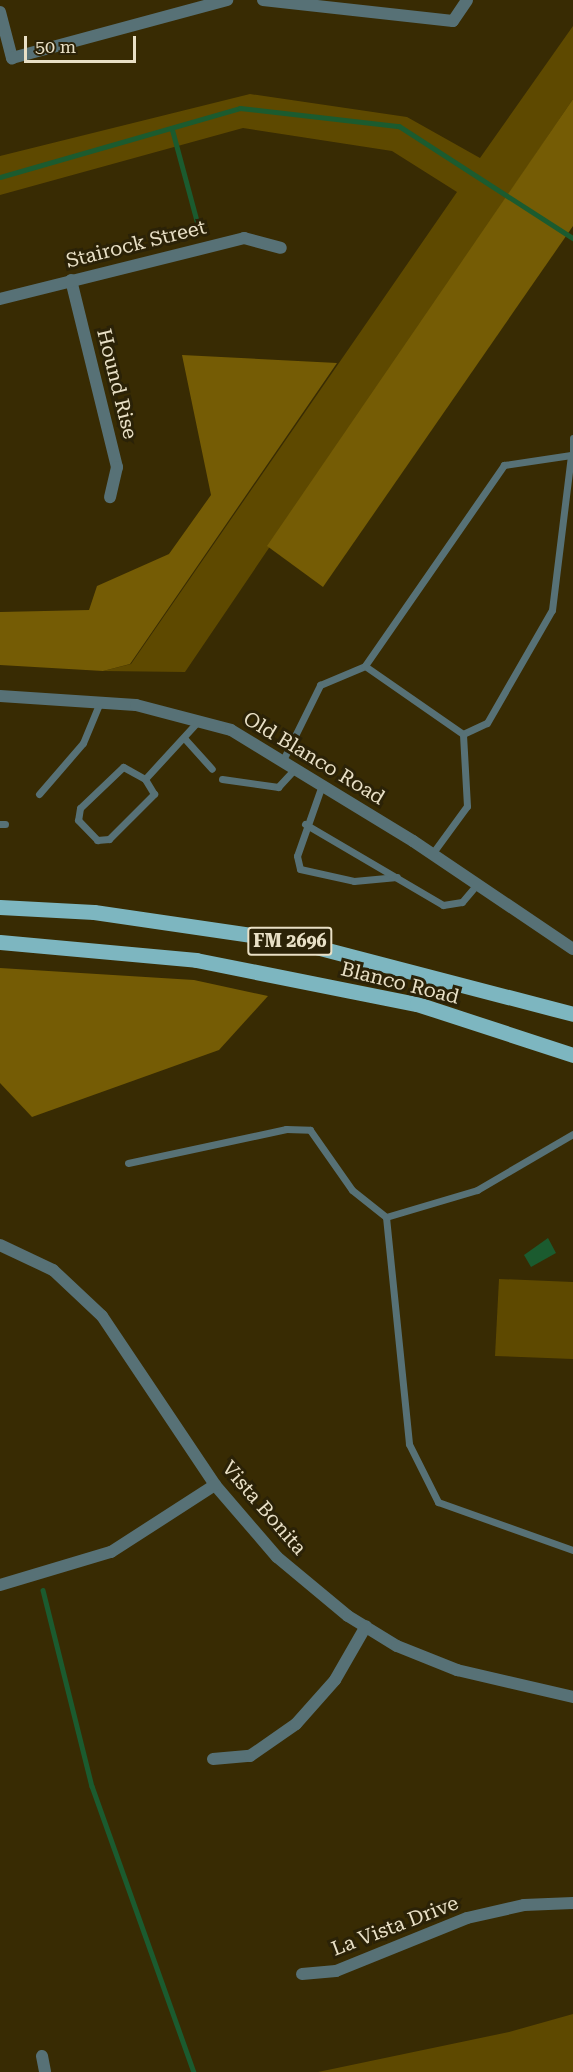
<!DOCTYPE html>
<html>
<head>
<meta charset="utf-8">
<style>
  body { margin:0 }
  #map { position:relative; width:573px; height:2072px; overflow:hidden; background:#382b03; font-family:"Roboto Serif",serif }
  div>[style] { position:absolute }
  .green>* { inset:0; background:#5e4900 }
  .forest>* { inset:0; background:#755c05 }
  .water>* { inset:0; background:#1b5b2f }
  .stream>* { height:4.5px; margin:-2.25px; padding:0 2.25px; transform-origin:2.25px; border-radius:2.25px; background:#1b5b2f }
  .service>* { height:7px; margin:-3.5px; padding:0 3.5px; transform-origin:3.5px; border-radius:3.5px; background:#577176 }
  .minor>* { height:12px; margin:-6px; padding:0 6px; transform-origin:6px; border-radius:6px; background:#577176 }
  .primary>* { height:15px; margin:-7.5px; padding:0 7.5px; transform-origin:7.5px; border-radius:7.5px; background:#7db6c0 }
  span { translate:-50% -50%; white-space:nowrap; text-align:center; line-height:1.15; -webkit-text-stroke:6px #2b2207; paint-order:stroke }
  .shield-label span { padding:2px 4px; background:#2b2207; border:2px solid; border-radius:4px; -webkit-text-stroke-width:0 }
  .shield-label { font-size:18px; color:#e9e0c6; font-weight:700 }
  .street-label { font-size:20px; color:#e9e0c6 }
  .scale { position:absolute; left:24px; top:36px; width:112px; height:27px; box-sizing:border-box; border:3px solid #e9e0c6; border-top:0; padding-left:8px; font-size:18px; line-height:21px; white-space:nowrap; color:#e9e0c6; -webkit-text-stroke:4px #2b2207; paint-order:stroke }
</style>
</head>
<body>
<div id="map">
  <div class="green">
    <div style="clip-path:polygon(573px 26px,573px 99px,185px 672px,103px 671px,131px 664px,457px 192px,392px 151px,243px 128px,0 195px,0 156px,250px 94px,407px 117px,480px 158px)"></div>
    <div style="clip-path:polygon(499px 1279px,573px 1282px,573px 1359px,495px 1356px)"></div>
    <div style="clip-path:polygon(573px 2014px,573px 2072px,318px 2072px,509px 2032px)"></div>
  </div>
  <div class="forest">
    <div style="clip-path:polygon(573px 99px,573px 226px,323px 587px,267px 546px)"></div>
    <div style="clip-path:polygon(182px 355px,337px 363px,130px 664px,103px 671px,0 665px,0 612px,89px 610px,97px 586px,169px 554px,211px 495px)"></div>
    <div style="clip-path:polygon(0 968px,194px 980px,268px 996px,219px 1050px,32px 1117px,0 1083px)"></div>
  </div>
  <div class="water">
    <div style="clip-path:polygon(548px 1238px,556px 1253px,531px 1267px,524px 1255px)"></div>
  </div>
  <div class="stream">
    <div style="left:172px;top:128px;width:108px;rotate:74.9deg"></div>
    <div style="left:0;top:177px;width:250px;rotate:-16deg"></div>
    <div style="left:240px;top:108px;width:160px;rotate:6.5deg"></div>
    <div style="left:399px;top:126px;width:207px;rotate:32.8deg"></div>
    <div style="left:43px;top:1590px;width:202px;rotate:76deg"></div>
    <div style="left:92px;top:1786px;width:304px;rotate:70.4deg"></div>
  </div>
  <div class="service">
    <div style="left:573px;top:438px;width:17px;rotate:90deg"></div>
    <div style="left:185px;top:739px;width:40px;rotate:48deg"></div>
    <div style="left:283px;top:760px;width:84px;rotate:-63.7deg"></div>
    <div style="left:320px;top:685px;width:49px;rotate:-22.9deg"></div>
    <div style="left:365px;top:666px;width:119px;rotate:34.8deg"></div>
    <div style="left:463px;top:734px;width:26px;rotate:-25deg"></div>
    <div style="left:487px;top:723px;width:130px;rotate:-60.1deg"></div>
    <div style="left:552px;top:610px;width:156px;rotate:-83deg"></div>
    <div style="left:571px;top:455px;width:68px;rotate:171.5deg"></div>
    <div style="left:504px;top:465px;width:244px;rotate:124.7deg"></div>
    <div style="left:145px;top:779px;width:25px;rotate:-151deg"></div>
    <div style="left:123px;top:767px;width:59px;rotate:136.4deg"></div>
    <div style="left:80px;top:808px;width:12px;rotate:99deg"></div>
    <div style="left:78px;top:820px;width:28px;rotate:46deg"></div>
    <div style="left:97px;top:840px;width:12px;rotate:-5deg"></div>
    <div style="left:109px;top:839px;width:64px;rotate:-45deg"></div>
    <div style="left:154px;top:794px;width:17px;rotate:-121deg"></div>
    <div style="left:145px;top:779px;width:80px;rotate:-47.5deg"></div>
    <div style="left:222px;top:779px;width:57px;rotate:8.1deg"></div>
    <div style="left:278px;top:787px;width:26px;rotate:-47deg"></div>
    <div style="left:322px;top:785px;width:75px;rotate:109.4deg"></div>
    <div style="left:297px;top:856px;width:13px;rotate:77deg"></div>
    <div style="left:300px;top:869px;width:55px;rotate:12.5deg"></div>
    <div style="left:354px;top:881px;width:43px;rotate:-5.3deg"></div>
    <div style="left:39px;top:794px;width:67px;rotate:-49.2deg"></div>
    <div style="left:83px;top:743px;width:44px;rotate:-67.5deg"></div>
    <div style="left:0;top:824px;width:5px"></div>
    <div style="left:305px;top:824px;width:160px;rotate:30.4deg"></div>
    <div style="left:443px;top:905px;width:19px;rotate:-9deg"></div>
    <div style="left:462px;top:902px;width:23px;rotate:-50deg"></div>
    <div style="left:432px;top:854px;width:59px;rotate:-53.9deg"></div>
    <div style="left:467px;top:806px;width:72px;rotate:-93.2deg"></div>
    <div style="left:128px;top:1163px;width:162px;rotate:-12.1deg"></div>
    <div style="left:286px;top:1129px;width:24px;rotate:2deg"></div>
    <div style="left:310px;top:1130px;width:73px;rotate:55deg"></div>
    <div style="left:352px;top:1190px;width:43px;rotate:38.5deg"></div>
    <div style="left:386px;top:1217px;width:95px;rotate:-16.5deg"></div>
    <div style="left:477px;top:1190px;width:111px;rotate:-30.3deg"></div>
    <div style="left:386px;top:1217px;width:228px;rotate:84.2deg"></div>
    <div style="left:409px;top:1444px;width:65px;rotate:63.4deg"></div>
    <div style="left:438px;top:1502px;width:143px;rotate:19.6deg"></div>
  </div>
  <div class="minor">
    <div style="left:263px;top:0;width:191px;rotate:6.3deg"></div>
    <div style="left:453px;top:21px;width:25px;rotate:-56deg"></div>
    <div style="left:0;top:12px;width:48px;rotate:75.4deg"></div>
    <div style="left:12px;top:58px;width:223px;rotate:-15.1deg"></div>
    <div style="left:71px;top:280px;width:193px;rotate:76.2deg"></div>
    <div style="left:117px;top:467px;width:31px;rotate:103deg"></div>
    <div style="left:0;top:299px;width:252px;rotate:-14deg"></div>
    <div style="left:244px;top:238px;width:38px;rotate:15deg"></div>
    <div style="left:0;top:696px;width:136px;rotate:3.8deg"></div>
    <div style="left:136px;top:705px;width:98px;rotate:14.7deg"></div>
    <div style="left:231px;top:730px;width:213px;rotate:31.4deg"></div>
    <div style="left:413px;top:841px;width:193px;rotate:34deg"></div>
    <div style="left:0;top:1245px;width:59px;rotate:25.3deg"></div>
    <div style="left:53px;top:1270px;width:67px;rotate:43.2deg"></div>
    <div style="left:102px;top:1316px;width:203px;rotate:56.2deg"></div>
    <div style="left:215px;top:1485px;width:95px;rotate:49.3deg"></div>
    <div style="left:277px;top:1557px;width:92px;rotate:39.7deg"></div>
    <div style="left:348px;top:1616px;width:57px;rotate:31.5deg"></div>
    <div style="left:397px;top:1646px;width:65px;rotate:21.8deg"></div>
    <div style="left:457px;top:1670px;width:119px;rotate:13.1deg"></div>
    <div style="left:0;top:1585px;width:116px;rotate:-16.6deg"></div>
    <div style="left:111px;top:1552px;width:124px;rotate:-32.8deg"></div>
    <div style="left:213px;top:1759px;width:37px;rotate:-5deg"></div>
    <div style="left:250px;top:1756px;width:56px;rotate:-34.8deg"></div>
    <div style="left:296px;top:1724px;width:59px;rotate:-48.4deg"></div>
    <div style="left:335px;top:1680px;width:62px;rotate:-60.1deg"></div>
    <div style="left:302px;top:1974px;width:34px;rotate:-5deg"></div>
    <div style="left:336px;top:1971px;width:141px;rotate:-22deg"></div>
    <div style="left:467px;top:1918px;width:58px;rotate:-12.8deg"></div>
    <div style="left:524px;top:1905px;width:49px;rotate:-2.3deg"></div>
    <div style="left:42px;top:2056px;width:16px;rotate:79deg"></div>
  </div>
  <div class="primary">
    <div style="left:0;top:907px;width:94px;rotate:3deg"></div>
    <div style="left:94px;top:912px;width:201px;rotate:8.3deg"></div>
    <div style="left:293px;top:941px;width:289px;rotate:14.6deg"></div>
    <div style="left:0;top:942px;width:197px;rotate:5.2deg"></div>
    <div style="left:196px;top:960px;width:225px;rotate:11.3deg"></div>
    <div style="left:417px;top:1004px;width:164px;rotate:18.1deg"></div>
  </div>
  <div class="shield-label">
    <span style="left:290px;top:941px">FM 2696</span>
  </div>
  <div class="street-label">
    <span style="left:136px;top:244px;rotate:-14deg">Stairock Street</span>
    <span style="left:117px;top:384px;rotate:76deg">Hound Rise</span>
    <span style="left:314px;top:758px;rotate:31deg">Old Blanco Road</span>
    <span style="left:400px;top:983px;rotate:14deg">Blanco Road</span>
    <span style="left:264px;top:1508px;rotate:49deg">Vista Bonita</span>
    <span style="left:395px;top:1926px;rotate:-21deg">La Vista Drive</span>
  </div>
  <div class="scale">50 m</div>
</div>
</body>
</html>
